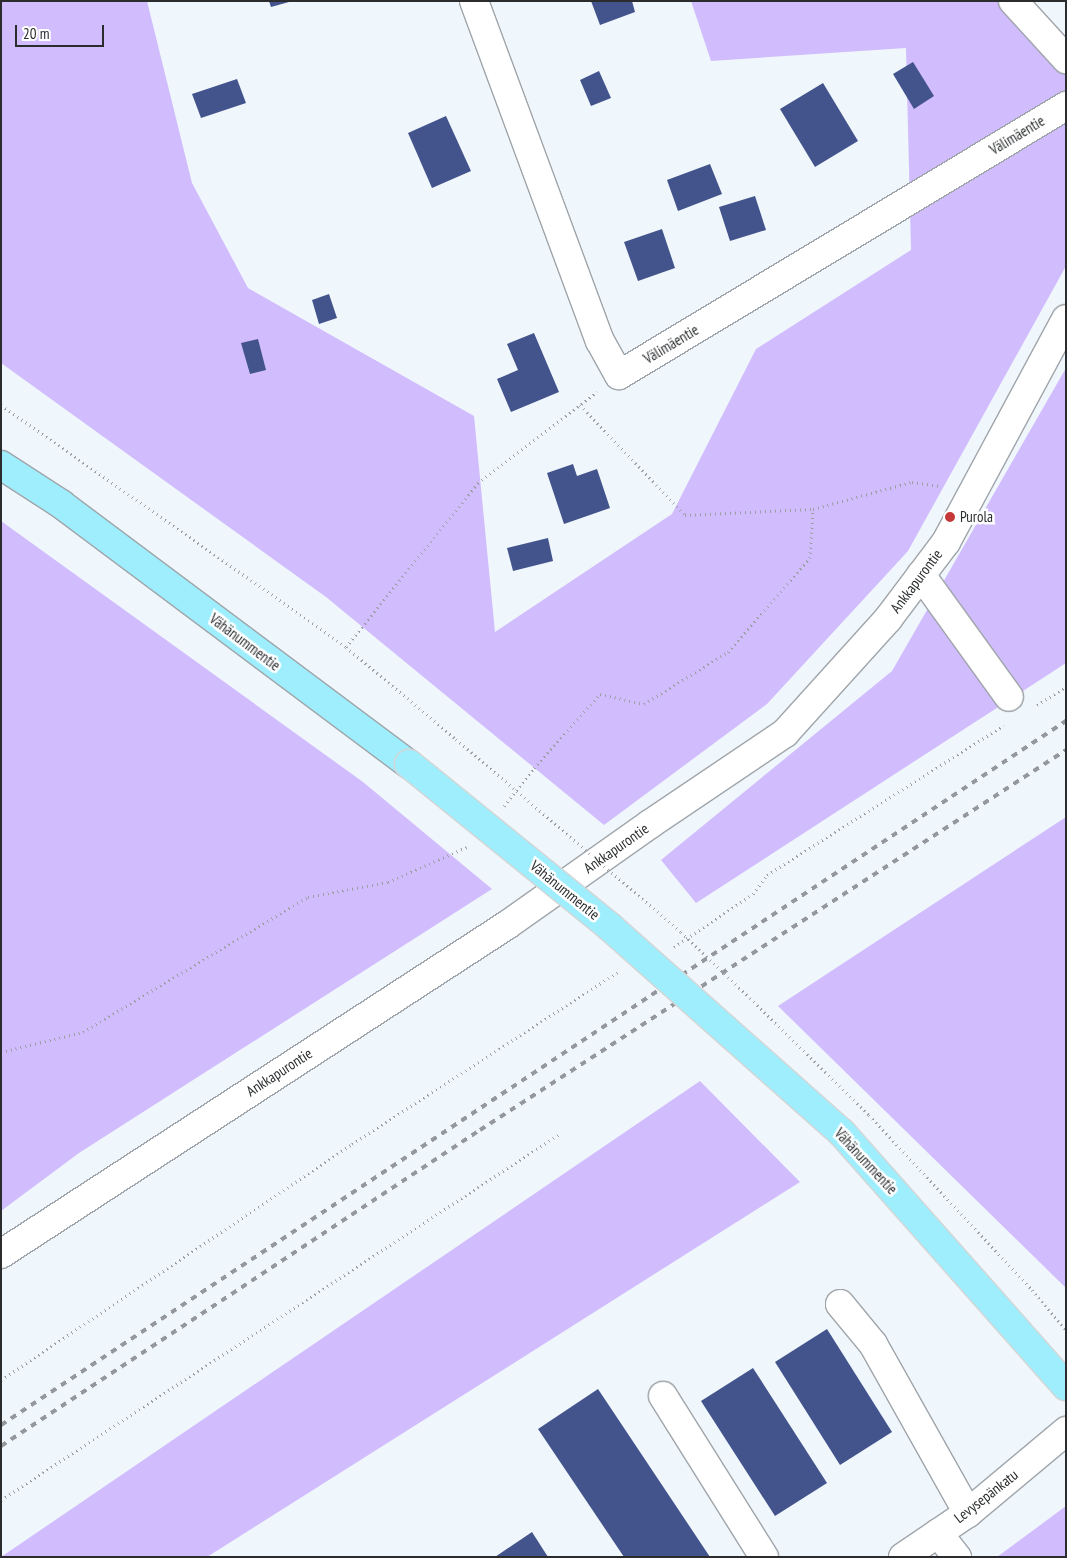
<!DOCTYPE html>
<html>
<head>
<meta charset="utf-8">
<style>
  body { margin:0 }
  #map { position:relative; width:1067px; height:1558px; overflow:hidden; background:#f0f7fc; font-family:"PT Sans Narrow",sans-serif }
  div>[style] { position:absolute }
  .green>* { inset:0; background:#d1bcfd }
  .building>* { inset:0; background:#43538c }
  .path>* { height:3px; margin-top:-1.5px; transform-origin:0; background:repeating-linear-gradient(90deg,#9b9fa3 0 1px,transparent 0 5px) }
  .roads { filter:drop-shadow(1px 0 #9fa5aa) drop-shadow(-1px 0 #9fa5aa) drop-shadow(0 1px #9fa5aa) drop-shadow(0 -1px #9fa5aa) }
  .minor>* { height:28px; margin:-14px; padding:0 14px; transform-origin:14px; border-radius:14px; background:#fff }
  .major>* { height:28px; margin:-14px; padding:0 14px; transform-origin:14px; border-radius:14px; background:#9eeefe }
  .rail>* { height:4px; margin-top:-2px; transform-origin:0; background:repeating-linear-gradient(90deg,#94989c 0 6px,transparent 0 12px) }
  .path-bridge>* { height:3px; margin-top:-1.5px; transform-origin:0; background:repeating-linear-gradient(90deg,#9b9fa3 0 1px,transparent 0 5px) }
  .bridges { filter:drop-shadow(1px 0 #d4d5d5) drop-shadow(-1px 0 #d4d5d5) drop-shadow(0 1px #d4d5d5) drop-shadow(0 -1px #d4d5d5) }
  .major-bridge>* { height:28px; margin:-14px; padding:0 14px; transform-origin:14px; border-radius:14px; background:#9eeefe }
  .dots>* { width:14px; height:14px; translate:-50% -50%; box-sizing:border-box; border:2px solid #fff; border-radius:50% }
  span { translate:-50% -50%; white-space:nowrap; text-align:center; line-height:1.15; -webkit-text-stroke:5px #fff; paint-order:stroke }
  .street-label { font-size:15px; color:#2a2c2e }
  .poi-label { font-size:15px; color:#2a2c2e }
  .left { translate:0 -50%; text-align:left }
  .frame { position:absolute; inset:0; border:2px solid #2a2c2e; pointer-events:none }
  .scale { position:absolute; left:15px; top:25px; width:89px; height:22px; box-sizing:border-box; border:2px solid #2a2c2e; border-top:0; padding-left:6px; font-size:15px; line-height:18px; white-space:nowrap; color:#2a2c2e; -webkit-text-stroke:4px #fff; paint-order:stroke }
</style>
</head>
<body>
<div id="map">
  <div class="green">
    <div style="clip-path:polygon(1px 1px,147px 1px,192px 183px,248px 288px,474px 416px,495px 632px,672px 514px,756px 349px,911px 250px,906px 48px,711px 61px,691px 1px,997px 1px,1066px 72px,1066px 266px,908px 551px,767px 704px,604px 825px,326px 597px,1px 363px)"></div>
    <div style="clip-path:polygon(1066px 368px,1066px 663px,696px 903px,661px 860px,892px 671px)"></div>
    <div style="clip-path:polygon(1px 521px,363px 782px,492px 889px,79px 1153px,1px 1211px)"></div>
    <div style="clip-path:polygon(1066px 817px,1066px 1288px,778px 1006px)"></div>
    <div style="clip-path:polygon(700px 1081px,800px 1182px,207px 1557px,1px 1557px)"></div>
    <div style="clip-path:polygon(1066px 1506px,1066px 1557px,997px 1557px)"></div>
  </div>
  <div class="building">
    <div style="clip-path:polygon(269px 1px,289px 1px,289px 2px,271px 7px)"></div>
    <div style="clip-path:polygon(591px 1px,632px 1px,635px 12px,600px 25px)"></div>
    <div style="clip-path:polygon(913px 62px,934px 96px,914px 109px,893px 74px)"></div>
    <div style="clip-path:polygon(599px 71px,611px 98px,591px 106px,580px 80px)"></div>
    <div style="clip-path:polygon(237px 79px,246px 103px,201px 118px,192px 94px)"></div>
    <div style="clip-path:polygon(823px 83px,858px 141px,815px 167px,780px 109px)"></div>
    <div style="clip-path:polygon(446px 116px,471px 171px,432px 188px,408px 133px)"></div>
    <div style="clip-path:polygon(710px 164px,722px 194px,678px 211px,667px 180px)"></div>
    <div style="clip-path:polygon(755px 196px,766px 230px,730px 241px,719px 207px)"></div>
    <div style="clip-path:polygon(662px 229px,675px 268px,638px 281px,624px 242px)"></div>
    <div style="clip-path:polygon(329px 294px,337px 318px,319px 324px,312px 300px)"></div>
    <div style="clip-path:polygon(534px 333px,559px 392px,511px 412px,497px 379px,518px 370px,507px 344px)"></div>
    <div style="clip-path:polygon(258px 339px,266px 370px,250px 374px,241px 343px)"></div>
    <div style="clip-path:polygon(573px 464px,577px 476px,597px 469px,610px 508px,564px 524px,547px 473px)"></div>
    <div style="clip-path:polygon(548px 538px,553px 561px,513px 571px,507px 548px)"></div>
    <div style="clip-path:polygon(827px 1329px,892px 1432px,840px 1465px,775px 1362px)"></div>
    <div style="clip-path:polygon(753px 1368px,827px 1483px,775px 1516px,701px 1401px)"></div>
    <div style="clip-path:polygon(598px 1389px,710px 1557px,624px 1557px,538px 1429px)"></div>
    <div style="clip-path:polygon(532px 1532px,548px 1557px,495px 1557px)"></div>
  </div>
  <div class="path">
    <div style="left:1px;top:405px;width:421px;rotate:35deg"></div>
    <div style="left:346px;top:647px;width:143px;rotate:39.9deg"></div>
    <div style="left:580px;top:405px;width:152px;rotate:46.3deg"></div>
    <div style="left:685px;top:515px;width:127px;rotate:-2.7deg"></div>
    <div style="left:346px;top:647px;width:211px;rotate:-51.2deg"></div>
    <div style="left:478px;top:483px;width:150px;rotate:-37.4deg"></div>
    <div style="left:1037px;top:705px;width:34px;rotate:-32deg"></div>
    <div style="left:504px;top:806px;width:48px;rotate:-51.7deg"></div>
    <div style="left:534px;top:768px;width:99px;rotate:-48.3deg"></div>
    <div style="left:600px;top:694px;width:45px;rotate:12.8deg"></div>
    <div style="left:644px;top:704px;width:99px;rotate:-31.8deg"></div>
    <div style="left:728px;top:652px;width:125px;rotate:-48.9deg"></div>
    <div style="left:810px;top:558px;width:49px;rotate:-86.5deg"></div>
    <div style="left:813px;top:509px;width:103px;rotate:-15.3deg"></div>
    <div style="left:912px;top:482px;width:30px;rotate:8deg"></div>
    <div style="left:674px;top:947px;width:95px;rotate:-33.9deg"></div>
    <div style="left:753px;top:894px;width:24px;rotate:-54deg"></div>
    <div style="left:767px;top:875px;width:280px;rotate:-32.3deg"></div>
    <div style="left:1px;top:1052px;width:84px;rotate:-13.7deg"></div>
    <div style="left:83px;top:1032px;width:262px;rotate:-31deg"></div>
    <div style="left:308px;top:897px;width:81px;rotate:-10.6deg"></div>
    <div style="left:388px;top:882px;width:86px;rotate:-23.9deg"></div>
    <div style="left:1px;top:1380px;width:423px;rotate:-33.9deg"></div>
    <div style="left:352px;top:1144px;width:317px;rotate:-32.9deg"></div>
    <div style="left:1px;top:1500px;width:670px;rotate:-33.24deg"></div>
  </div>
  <div class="roads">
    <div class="minor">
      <div style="left:474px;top:1px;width:363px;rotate:69.7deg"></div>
      <div style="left:600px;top:341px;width:39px;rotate:61deg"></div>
      <div style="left:619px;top:375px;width:522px;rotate:-31.04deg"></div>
      <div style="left:1013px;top:1px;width:79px;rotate:47.6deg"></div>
      <div style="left:921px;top:575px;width:150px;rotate:54.2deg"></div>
      <div style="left:1px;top:1254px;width:604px;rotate:-33.03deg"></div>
      <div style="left:507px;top:925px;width:175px;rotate:-35.2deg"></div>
      <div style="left:650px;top:824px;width:163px;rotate:-34deg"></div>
      <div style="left:785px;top:733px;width:154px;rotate:-47.9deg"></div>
      <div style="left:888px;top:619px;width:96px;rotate:-53deg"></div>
      <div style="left:946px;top:542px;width:253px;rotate:-61.7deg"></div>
      <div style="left:840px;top:1304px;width:52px;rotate:50.5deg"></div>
      <div style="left:873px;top:1344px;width:194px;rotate:60.7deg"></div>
      <div style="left:663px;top:1396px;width:190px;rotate:57.9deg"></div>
      <div style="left:938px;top:1533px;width:31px;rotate:52deg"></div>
      <div style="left:903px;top:1557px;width:78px;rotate:-34.1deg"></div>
      <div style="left:968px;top:1513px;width:128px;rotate:-39.9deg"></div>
    </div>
    <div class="major">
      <div style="left:1px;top:465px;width:72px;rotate:33deg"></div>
      <div style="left:61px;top:504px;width:434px;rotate:36.8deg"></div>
    </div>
  </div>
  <div class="rail">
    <div style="left:1px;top:1425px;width:1277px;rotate:-33.47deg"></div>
    <div style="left:1px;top:1446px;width:574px;rotate:-33.41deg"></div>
    <div style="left:480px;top:1130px;width:698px;rotate:-32.96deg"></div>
  </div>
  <div class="path-bridge">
    <div style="left:456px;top:739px;width:296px;rotate:40.6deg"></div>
    <div style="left:681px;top:932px;width:95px;rotate:43.7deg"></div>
    <div style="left:750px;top:998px;width:167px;rotate:44.5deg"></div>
    <div style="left:869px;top:1115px;width:239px;rotate:47deg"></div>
    <div style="left:1032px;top:1290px;width:52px;rotate:49.6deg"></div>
  </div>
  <div class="bridges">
    <div class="major-bridge">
      <div style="left:409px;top:764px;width:259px;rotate:39deg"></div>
      <div style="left:610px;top:927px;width:310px;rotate:41.6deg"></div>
      <div style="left:842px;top:1133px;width:338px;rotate:48.5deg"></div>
    </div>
  </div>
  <div class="dots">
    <div style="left:950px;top:517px;background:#c63737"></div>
  </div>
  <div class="street-label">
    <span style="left:1017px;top:135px;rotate:-31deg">Välimäentie</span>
    <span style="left:671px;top:344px;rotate:-31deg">Välimäentie</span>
    <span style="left:916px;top:581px;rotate:-53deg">Ankkapurontie</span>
    <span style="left:245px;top:642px;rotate:37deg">Vähänummentie</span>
    <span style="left:616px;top:848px;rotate:-35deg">Ankkapurontie</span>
    <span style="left:565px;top:890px;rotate:39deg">Vähänummentie</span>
    <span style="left:279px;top:1072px;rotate:-33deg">Ankkapurontie</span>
    <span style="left:866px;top:1161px;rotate:47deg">Vähänummentie</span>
    <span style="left:986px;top:1496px;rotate:-38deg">Levysepänkatu</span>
  </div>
  <div class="poi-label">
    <span class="left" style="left:960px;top:517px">Purola</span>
  </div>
  <div class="frame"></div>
  <div class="scale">20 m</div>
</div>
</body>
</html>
